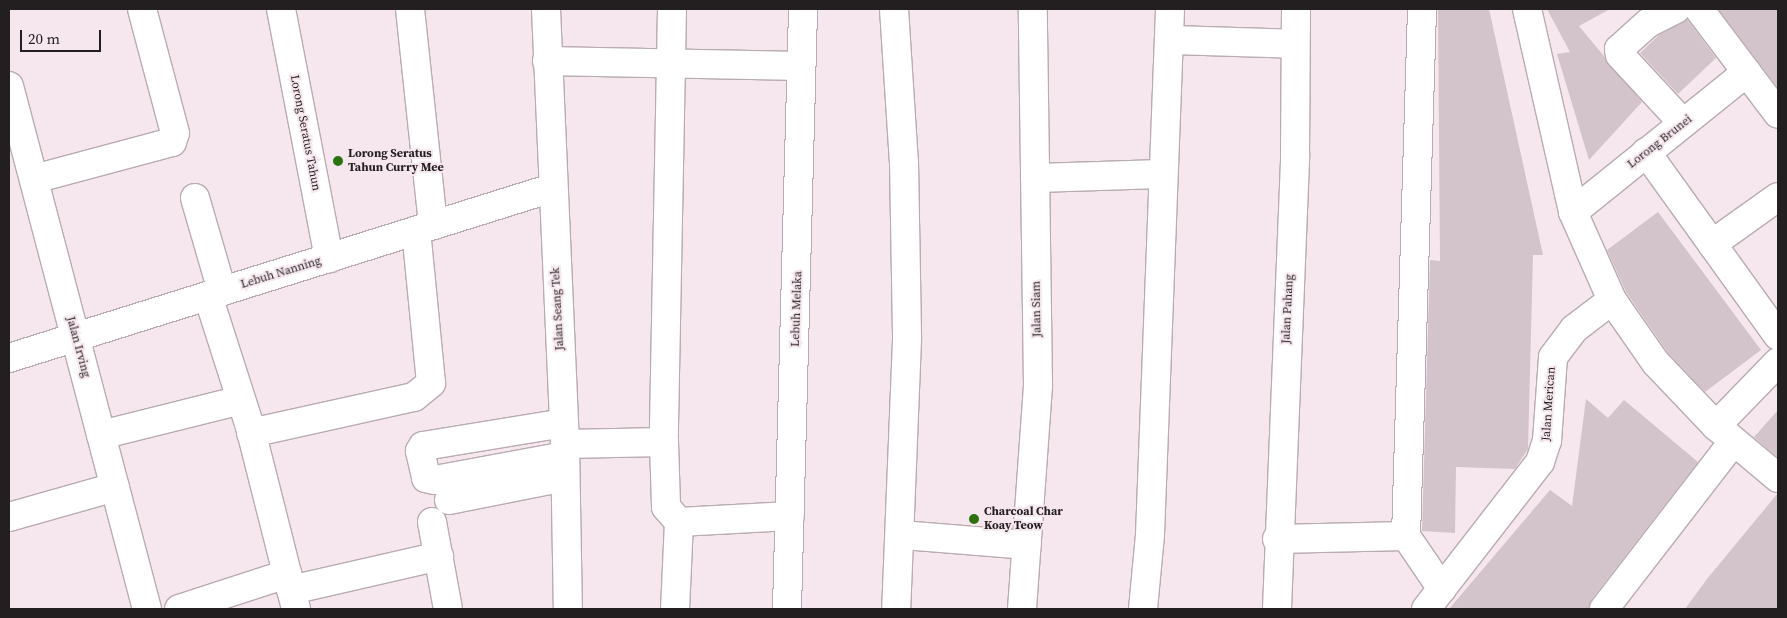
<!DOCTYPE html>
<html>
<head>
<meta charset="utf-8">
<style>
  body { margin:0 }
  #map { position:relative; width:1787px; height:618px; overflow:hidden; background:#f6e7ee; font-family:"Source Serif 4",serif }
  div>[style] { position:absolute }
  .building>* { inset:0; background:#d2c4ca }
  .roads { filter:drop-shadow(1px 0 #b9abb1) drop-shadow(-1px 0 #b9abb1) drop-shadow(0 1px #b9abb1) drop-shadow(0 -1px #b9abb1) }
  .minor>* { height:28px; margin:-14px; padding:0 14px; transform-origin:14px; border-radius:14px; background:#fff }
  .dots>* { width:14px; height:14px; translate:-50% -50%; box-sizing:border-box; border:2px solid #f6e7ee; border-radius:50% }
  span { translate:-50% -50%; white-space:nowrap; text-align:center; line-height:1.15; -webkit-text-stroke:4px #f6e7ee; paint-order:stroke }
  .street-label { font-size:12px; color:#231e20 }
  .poi-label { font-size:12px; color:#231e20; font-weight:700 }
  .left { translate:0 -50%; text-align:left }
  .frame { position:absolute; inset:0; border:10px solid #231e20; pointer-events:none }
  .scale { position:absolute; left:20px; top:30px; width:81px; height:22px; box-sizing:border-box; border:2px solid #231e20; border-top:0; padding-left:6px; font-size:15px; line-height:18px; white-space:nowrap; color:#231e20; -webkit-text-stroke:4px #f6e7ee; paint-order:stroke }
</style>
</head>
<body>
<div id="map">
  <div class="building">
    <div style="clip-path:polygon(1438px 9px,1489px 9px,1543px 255px,1533px 255px,1528px 449px,1515px 469px,1456px 467px,1455px 533px,1422px 531px,1430px 260px,1440px 261px)"></div>
    <div style="clip-path:polygon(1547px 9px,1610px 9px,1579px 26px,1642px 102px,1589px 160px,1557px 54px,1570px 52px)"></div>
    <div style="clip-path:polygon(1718px 9px,1778px 9px,1778px 88px,1759px 63px)"></div>
    <div style="clip-path:polygon(1687px 19px,1716px 58px,1678px 94px,1640px 53px,1659px 35px)"></div>
    <div style="clip-path:polygon(1658px 212px,1761px 350px,1705px 392px,1668px 353px,1626px 292px,1607px 250px)"></div>
    <div style="clip-path:polygon(1586px 399px,1608px 418px,1624px 400px,1698px 462px,1592px 599px,1589px 609px,1449px 609px,1550px 490px,1572px 506px)"></div>
    <div style="clip-path:polygon(1778px 410px,1778px 458px,1754px 437px)"></div>
    <div style="clip-path:polygon(1778px 493px,1778px 609px,1685px 609px,1707px 579px)"></div>
  </div>
  <div class="roads">
    <div class="minor">
      <div style="left:281px;top:9px;width:254px;rotate:79.1deg"></div>
      <div style="left:410px;top:9px;width:217px;rotate:83.9deg"></div>
      <div style="left:546px;top:9px;width:435px;rotate:87.5deg"></div>
      <div style="left:565px;top:444px;width:165px;rotate:89deg"></div>
      <div style="left:672px;top:9px;width:433px;rotate:91.1deg"></div>
      <div style="left:664px;top:442px;width:65px;rotate:88.2deg"></div>
      <div style="left:666px;top:507px;width:20px;rotate:49deg"></div>
      <div style="left:679px;top:522px;width:87px;rotate:92.6deg"></div>
      <div style="left:894px;top:9px;width:153px;rotate:86.3deg"></div>
      <div style="left:904px;top:162px;width:178px;rotate:89deg"></div>
      <div style="left:907px;top:340px;width:269px;rotate:92.3deg"></div>
      <div style="left:1527px;top:9px;width:208px;rotate:77.2deg"></div>
      <div style="left:1573px;top:212px;width:96px;rotate:66.1deg"></div>
      <div style="left:1612px;top:300px;width:77px;rotate:55.1deg"></div>
      <div style="left:1656px;top:363px;width:87px;rotate:46.4deg"></div>
      <div style="left:1716px;top:426px;width:81px;rotate:40deg"></div>
      <div style="left:1676px;top:9px;width:31px;rotate:153deg"></div>
      <div style="left:1648px;top:23px;width:39px;rotate:138deg"></div>
      <div style="left:1619px;top:49px;width:6px;rotate:81deg"></div>
      <div style="left:1620px;top:55px;width:93px;rotate:47.2deg"></div>
      <div style="left:1699px;top:9px;width:131px;rotate:53deg"></div>
      <div style="left:1170px;top:40px;width:125px;rotate:1.8deg"></div>
      <div style="left:547px;top:61px;width:254px;rotate:1.1deg"></div>
      <div style="left:9px;top:86px;width:541px;rotate:75.22deg"></div>
      <div style="left:1646px;top:152px;width:226px;rotate:54.3deg"></div>
      <div style="left:1035px;top:178px;width:128px;rotate:-1.8deg"></div>
      <div style="left:34px;top:179px;width:143px;rotate:-15deg"></div>
      <div style="left:172px;top:142px;width:9px;rotate:-72deg"></div>
      <div style="left:175px;top:133px;width:128px;rotate:-104.9deg"></div>
      <div style="left:195px;top:198px;width:97px;rotate:73.8deg"></div>
      <div style="left:1573px;top:212px;width:223px;rotate:-38.8deg"></div>
      <div style="left:1712px;top:244px;width:81px;rotate:-35.5deg"></div>
      <div style="left:208px;top:296px;width:138px;rotate:72.2deg"></div>
      <div style="left:250px;top:427px;width:188px;rotate:75.8deg"></div>
      <div style="left:9px;top:358px;width:569px;rotate:-17.38deg"></div>
      <div style="left:564px;top:423px;width:143px;rotate:170.7deg"></div>
      <div style="left:423px;top:446px;width:6px;rotate:121deg"></div>
      <div style="left:420px;top:451px;width:28px;rotate:77deg"></div>
      <div style="left:426px;top:478px;width:9px;rotate:13deg"></div>
      <div style="left:435px;top:480px;width:132px;rotate:-10.5deg"></div>
      <div style="left:1716px;top:426px;width:89px;rotate:-45.9deg"></div>
      <div style="left:251px;top:433px;width:167px;rotate:-12.5deg"></div>
      <div style="left:414px;top:397px;width:22px;rotate:-39deg"></div>
      <div style="left:431px;top:383px;width:153px;rotate:-95.6deg"></div>
      <div style="left:101px;top:435px;width:144px;rotate:-14deg"></div>
      <div style="left:565px;top:444px;width:99px;rotate:-1.2deg"></div>
      <div style="left:449px;top:500px;width:118px;rotate:-11.2deg"></div>
      <div style="left:9px;top:517px;width:110px;rotate:-15.8deg"></div>
      <div style="left:432px;top:522px;width:88px;rotate:79.6deg"></div>
      <div style="left:679px;top:522px;width:111px;rotate:-3.1deg"></div>
      <div style="left:902px;top:535px;width:125px;rotate:4.6deg"></div>
      <div style="left:1406px;top:536px;width:527px;rotate:-88.26deg"></div>
      <div style="left:1277px;top:539px;width:129px;rotate:-1.3deg"></div>
      <div style="left:1406px;top:536px;width:64px;rotate:55.8deg"></div>
      <div style="left:291px;top:590px;width:152px;rotate:-12.9deg"></div>
      <div style="left:179px;top:609px;width:114px;rotate:-18deg"></div>
      <div style="left:787px;top:609px;width:600px;rotate:-88.47deg"></div>
      <div style="left:1022px;top:609px;width:225px;rotate:-85.9deg"></div>
      <div style="left:1038px;top:385px;width:376px;rotate:-90.8deg"></div>
      <div style="left:1143px;top:609px;width:74px;rotate:-84.6deg"></div>
      <div style="left:1150px;top:535px;width:526px;rotate:-87.82deg"></div>
      <div style="left:1277px;top:609px;width:455px;rotate:-87.7deg"></div>
      <div style="left:1295px;top:154px;width:145px;rotate:-89.6deg"></div>
      <div style="left:1426px;top:609px;width:186px;rotate:-52.2deg"></div>
      <div style="left:1540px;top:462px;width:22px;rotate:-72deg"></div>
      <div style="left:1547px;top:441px;width:84px;rotate:-85.9deg"></div>
      <div style="left:1553px;top:357px;width:35px;rotate:-53deg"></div>
      <div style="left:1574px;top:329px;width:48px;rotate:-37.3deg"></div>
      <div style="left:1604px;top:609px;width:212px;rotate:-52.3deg"></div>
    </div>
  </div>
  <div class="dots">
    <div style="left:338px;top:161px;background:#2d7211"></div>
    <div style="left:974px;top:519px;background:#2d7211"></div>
  </div>
  <div class="street-label">
    <span style="left:305px;top:133px;rotate:79deg">Lorong Seratus Tahun</span>
    <span style="left:1660px;top:142px;rotate:-38deg">Lorong Brunei</span>
    <span style="left:281px;top:273px;rotate:-17deg">Lebuh Nanning</span>
    <span style="left:558px;top:309px;rotate:-93deg">Jalan Seang Tek</span>
    <span style="left:797px;top:309px;rotate:-88deg">Lebuh Melaka</span>
    <span style="left:1037px;top:309px;rotate:-91deg">Jalan Siam</span>
    <span style="left:1288px;top:309px;rotate:-87deg">Jalan Pahang</span>
    <span style="left:78px;top:347px;rotate:75deg">Jalan Irving</span>
    <span style="left:1549px;top:404px;rotate:-86deg">Jalan Merican</span>
  </div>
  <div class="poi-label">
    <span class="left" style="left:348px;top:161px">Lorong Seratus<br>Tahun Curry Mee</span>
    <span class="left" style="left:984px;top:519px">Charcoal Char<br>Koay Teow</span>
  </div>
  <div class="frame"></div>
  <div class="scale">20 m</div>
</div>
</body>
</html>
